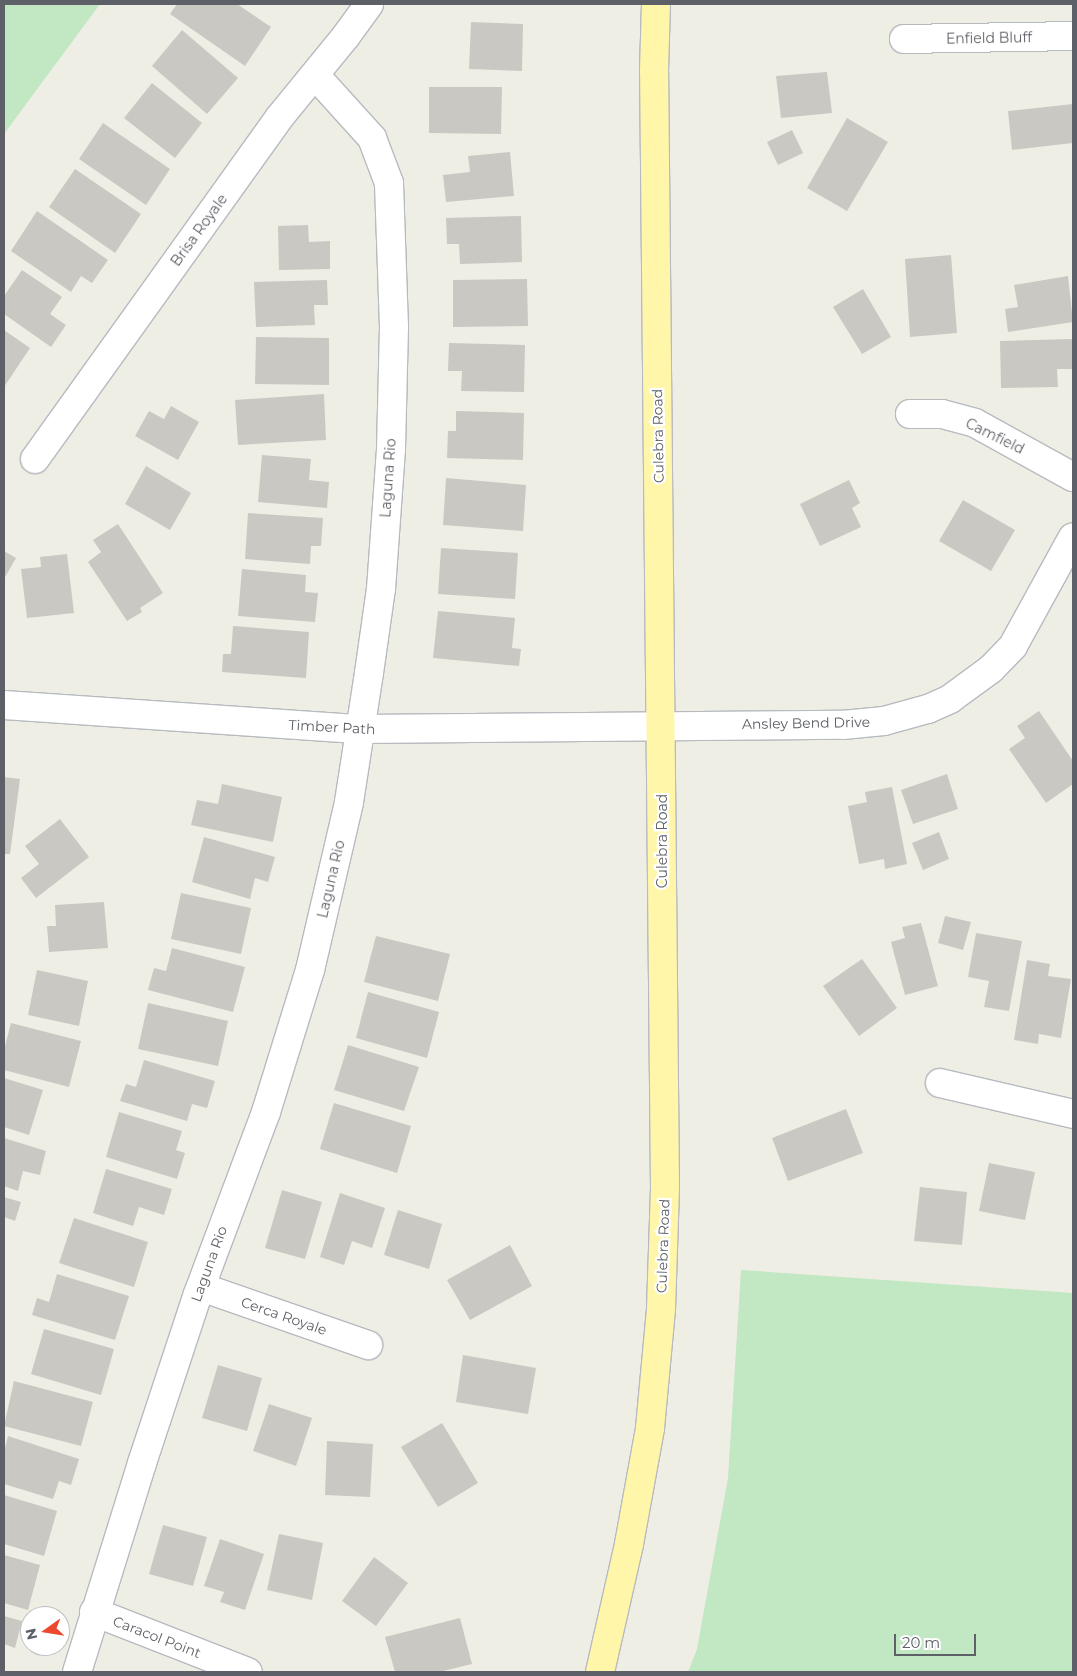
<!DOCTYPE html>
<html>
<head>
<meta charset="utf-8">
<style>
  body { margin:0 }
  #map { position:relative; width:1077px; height:1676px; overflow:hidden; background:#efeee5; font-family:Montserrat,sans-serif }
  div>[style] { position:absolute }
  .green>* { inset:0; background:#c1e7c3 }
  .building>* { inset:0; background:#cac8c2 }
  .roads { filter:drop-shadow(1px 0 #b7babf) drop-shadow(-1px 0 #b7babf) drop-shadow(0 1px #b7babf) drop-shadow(0 -1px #b7babf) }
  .minor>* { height:28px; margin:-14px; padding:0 14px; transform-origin:14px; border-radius:14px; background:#fff }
  .major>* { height:28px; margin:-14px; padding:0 14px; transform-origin:14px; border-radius:14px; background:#fff6aa }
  span { translate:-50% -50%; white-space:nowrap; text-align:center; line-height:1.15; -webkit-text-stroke:4.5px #fff; paint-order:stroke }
  .street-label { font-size:14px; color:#5d6066 }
  .frame { position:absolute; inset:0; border:5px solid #5d6066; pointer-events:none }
  .north { position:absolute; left:20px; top:1606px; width:50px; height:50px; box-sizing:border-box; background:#fff; border:1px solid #bebfc2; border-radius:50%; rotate:257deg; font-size:14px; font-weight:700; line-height:20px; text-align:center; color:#5d6066 }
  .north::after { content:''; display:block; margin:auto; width:18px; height:22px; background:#ec472f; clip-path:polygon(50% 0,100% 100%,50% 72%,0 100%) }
  .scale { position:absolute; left:894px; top:1634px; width:82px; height:22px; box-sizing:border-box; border:2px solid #5d6066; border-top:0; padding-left:6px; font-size:15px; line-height:18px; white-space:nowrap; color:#5d6066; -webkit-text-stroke:4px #fff; paint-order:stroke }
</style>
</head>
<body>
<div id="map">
  <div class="green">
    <div style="clip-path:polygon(4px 4px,100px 4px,4px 134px)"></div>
    <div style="clip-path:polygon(741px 1270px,1073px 1293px,1073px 1672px,688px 1672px,697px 1649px,728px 1478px)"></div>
  </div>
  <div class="building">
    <div style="clip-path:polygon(177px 4px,237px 4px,271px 27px,245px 66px,170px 14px)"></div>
    <div style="clip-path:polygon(471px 22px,523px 24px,522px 71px,469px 69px)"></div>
    <div style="clip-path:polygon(182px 30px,238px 78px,207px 114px,152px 66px)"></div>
    <div style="clip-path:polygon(827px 72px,832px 113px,781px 118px,776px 76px)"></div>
    <div style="clip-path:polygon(152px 83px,202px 123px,175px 158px,124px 118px)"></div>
    <div style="clip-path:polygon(429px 87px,502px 87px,501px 134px,429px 133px)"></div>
    <div style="clip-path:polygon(1073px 104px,1073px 143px,1012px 150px,1008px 111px)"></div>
    <div style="clip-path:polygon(847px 118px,888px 142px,847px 211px,807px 188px)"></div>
    <div style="clip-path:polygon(103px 123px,170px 169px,146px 205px,79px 159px)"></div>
    <div style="clip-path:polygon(792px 130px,803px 153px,778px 165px,767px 142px)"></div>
    <div style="clip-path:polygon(510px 152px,514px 196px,446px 202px,443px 175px,470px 172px,468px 156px)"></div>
    <div style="clip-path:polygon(75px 169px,141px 214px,115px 253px,49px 207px)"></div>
    <div style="clip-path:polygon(37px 211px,108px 260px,92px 283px,81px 276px,71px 292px,11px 251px)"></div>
    <div style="clip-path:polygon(521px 216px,522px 262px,460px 264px,459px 244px,447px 244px,446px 218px)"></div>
    <div style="clip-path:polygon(308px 225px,309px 242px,330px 241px,330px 269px,279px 270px,278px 226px)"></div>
    <div style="clip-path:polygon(951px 255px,957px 333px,910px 337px,905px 259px)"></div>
    <div style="clip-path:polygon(22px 270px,62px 297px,50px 314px,66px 325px,51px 347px,4px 314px,4px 296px)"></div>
    <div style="clip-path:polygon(1068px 276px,1073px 322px,1008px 332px,1005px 309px,1018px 307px,1014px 285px)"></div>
    <div style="clip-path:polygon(527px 279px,528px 326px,453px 327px,453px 280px)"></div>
    <div style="clip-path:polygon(327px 280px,328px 305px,314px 305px,315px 325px,256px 327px,254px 282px)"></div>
    <div style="clip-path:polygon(863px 289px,891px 337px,862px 354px,833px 307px)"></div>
    <div style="clip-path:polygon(4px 330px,30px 348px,4px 387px)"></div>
    <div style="clip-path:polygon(256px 337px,329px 338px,329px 385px,255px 384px)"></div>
    <div style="clip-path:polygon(1073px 339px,1073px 369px,1057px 369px,1058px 387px,1001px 388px,1000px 341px)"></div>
    <div style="clip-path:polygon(449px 343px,525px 345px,524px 392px,461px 391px,462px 371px,448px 371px)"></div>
    <div style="clip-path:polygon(324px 394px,326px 440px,238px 445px,235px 400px)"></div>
    <div style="clip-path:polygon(171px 406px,199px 422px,178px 460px,135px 436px,149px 411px,164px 419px)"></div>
    <div style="clip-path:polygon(456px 411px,524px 413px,523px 460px,447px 458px,448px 431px,456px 431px)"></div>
    <div style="clip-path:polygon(262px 455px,311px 459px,309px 480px,329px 482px,327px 508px,258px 502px)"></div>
    <div style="clip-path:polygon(146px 466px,191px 493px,170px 530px,125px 504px)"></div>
    <div style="clip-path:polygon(446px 478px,526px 485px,523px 531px,443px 525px)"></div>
    <div style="clip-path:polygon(849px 480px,860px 503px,852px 508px,861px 527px,820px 546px,800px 504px)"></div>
    <div style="clip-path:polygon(963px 500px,1015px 530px,991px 571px,939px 541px)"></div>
    <div style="clip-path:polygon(248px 513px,323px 518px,321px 546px,311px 546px,310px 564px,245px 559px)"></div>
    <div style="clip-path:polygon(118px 524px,163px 593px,140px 608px,142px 612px,127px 621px,88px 562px,101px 552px,93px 540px)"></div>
    <div style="clip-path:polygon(441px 548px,518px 553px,515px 599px,438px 594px)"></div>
    <div style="clip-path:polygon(4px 551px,16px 558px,4px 579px)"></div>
    <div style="clip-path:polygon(67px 554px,74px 613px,27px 618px,21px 569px,41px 567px,40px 557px)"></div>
    <div style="clip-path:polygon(242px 569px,306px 575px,305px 592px,318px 593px,315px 622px,238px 616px)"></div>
    <div style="clip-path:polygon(438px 611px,515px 618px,512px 648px,521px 649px,519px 666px,433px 658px)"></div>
    <div style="clip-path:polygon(233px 626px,309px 632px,306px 678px,222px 672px,223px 654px,231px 654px)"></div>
    <div style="clip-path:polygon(1039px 711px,1073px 761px,1073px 784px,1046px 803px,1009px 749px,1025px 738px,1017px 726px)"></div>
    <div style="clip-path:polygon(947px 774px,958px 809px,913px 824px,901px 790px)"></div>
    <div style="clip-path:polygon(4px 777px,20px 779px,10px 854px,4px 854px)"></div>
    <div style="clip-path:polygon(222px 784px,282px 797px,273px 842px,191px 825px,197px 800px,218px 804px)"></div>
    <div style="clip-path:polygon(892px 787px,907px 864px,885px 869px,884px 859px,859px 864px,848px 806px,867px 802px,865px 792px)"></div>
    <div style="clip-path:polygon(60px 819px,89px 857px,36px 898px,21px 878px,39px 864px,25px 846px)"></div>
    <div style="clip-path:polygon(939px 832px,949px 859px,923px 870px,912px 843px)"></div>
    <div style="clip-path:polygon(204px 837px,275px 857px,268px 882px,255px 878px,250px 899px,192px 882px)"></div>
    <div style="clip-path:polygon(181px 893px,251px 908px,241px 954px,171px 939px)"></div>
    <div style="clip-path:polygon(104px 902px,108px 948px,49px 952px,47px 926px,56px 926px,55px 905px)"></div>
    <div style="clip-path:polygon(945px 916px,971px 922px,963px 950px,938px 943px)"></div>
    <div style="clip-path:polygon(921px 923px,938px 986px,905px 995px,891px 942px,905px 938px,902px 927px)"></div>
    <div style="clip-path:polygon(976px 933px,1022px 941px,1009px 1011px,984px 1007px,989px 981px,968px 977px)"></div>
    <div style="clip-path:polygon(376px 936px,450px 954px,438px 1001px,364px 982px)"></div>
    <div style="clip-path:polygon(172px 948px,245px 967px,233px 1012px,148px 990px,154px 968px,166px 971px)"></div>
    <div style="clip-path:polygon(862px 959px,897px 1008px,859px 1036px,823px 986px)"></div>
    <div style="clip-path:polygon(1027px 960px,1050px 964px,1048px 976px,1071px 979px,1061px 1038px,1039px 1034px,1038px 1044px,1014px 1040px)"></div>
    <div style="clip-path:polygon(37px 970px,88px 981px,79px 1026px,28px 1015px)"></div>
    <div style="clip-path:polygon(368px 992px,439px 1012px,427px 1058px,356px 1038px)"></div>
    <div style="clip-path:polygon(148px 1003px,228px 1021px,218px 1066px,138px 1049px)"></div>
    <div style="clip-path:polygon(11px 1023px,81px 1041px,69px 1087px,4px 1070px,4px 1050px)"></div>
    <div style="clip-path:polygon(348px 1045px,419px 1067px,404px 1111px,334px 1090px)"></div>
    <div style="clip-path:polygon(144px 1060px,215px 1081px,207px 1108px,192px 1104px,187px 1121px,120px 1101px,126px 1084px,136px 1087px)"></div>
    <div style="clip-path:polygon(4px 1078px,43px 1090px,29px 1135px,4px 1127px)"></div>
    <div style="clip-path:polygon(334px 1103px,411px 1126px,397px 1173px,320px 1149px)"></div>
    <div style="clip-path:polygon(846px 1109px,863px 1153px,788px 1181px,772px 1138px)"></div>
    <div style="clip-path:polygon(119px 1112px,182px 1131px,176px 1150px,185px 1153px,177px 1179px,106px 1157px)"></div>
    <div style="clip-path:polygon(4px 1138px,46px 1151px,40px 1175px,23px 1171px,18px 1191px,4px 1186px)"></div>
    <div style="clip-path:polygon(989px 1163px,1035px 1172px,1025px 1220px,979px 1211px)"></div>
    <div style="clip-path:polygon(106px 1169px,172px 1189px,164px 1215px,139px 1207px,133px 1226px,93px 1213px)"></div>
    <div style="clip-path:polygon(920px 1187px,967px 1192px,962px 1245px,914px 1241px)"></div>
    <div style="clip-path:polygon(282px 1190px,322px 1202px,305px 1259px,265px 1248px)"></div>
    <div style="clip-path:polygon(340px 1193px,385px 1208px,372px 1248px,352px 1241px,344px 1265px,320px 1257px)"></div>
    <div style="clip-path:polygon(4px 1197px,21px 1202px,15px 1221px,4px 1217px)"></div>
    <div style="clip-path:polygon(398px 1210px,442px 1224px,429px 1269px,384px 1255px)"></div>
    <div style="clip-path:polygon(74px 1218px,148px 1242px,134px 1287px,59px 1263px)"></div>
    <div style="clip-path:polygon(510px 1245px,532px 1286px,470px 1320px,447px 1280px)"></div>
    <div style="clip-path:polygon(57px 1274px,129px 1296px,115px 1340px,32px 1315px,37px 1298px,49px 1302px)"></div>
    <div style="clip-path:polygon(44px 1329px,114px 1349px,101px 1395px,31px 1374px)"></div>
    <div style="clip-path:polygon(463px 1355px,536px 1368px,528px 1414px,456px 1402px)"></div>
    <div style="clip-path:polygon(218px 1365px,262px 1378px,247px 1431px,202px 1418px)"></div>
    <div style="clip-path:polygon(14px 1381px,93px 1402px,81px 1446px,4px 1426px)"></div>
    <div style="clip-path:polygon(269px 1404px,312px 1418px,296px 1466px,253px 1451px)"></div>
    <div style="clip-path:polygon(442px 1423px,478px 1483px,438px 1507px,401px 1447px)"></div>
    <div style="clip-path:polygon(8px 1436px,79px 1459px,71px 1485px,59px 1481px,53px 1499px,4px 1484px,4px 1452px)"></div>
    <div style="clip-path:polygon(327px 1441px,373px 1444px,370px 1497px,325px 1495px)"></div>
    <div style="clip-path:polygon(4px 1495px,57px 1511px,44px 1556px,4px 1544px)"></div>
    <div style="clip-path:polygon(163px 1525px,207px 1537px,193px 1586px,149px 1574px)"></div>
    <div style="clip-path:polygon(279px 1534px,323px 1543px,312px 1600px,267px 1590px)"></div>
    <div style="clip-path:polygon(220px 1539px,264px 1554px,245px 1610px,220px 1602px,224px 1592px,204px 1586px)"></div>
    <div style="clip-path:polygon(4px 1555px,40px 1565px,28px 1610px,4px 1603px)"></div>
    <div style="clip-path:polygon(374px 1557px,408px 1583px,376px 1626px,342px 1601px)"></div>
    <div style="clip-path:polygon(4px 1616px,22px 1621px,15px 1648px,4px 1644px)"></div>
    <div style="clip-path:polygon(460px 1618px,472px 1664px,439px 1672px,395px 1672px,385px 1637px)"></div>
  </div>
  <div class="roads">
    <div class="minor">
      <div style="left:904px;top:39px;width:169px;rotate:-1deg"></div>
      <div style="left:910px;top:414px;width:32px"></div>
      <div style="left:942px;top:414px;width:34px;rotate:15deg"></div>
      <div style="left:975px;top:423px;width:112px;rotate:28.9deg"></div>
      <div style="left:35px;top:459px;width:419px;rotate:-54.4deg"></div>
      <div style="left:279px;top:118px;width:106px;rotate:-50.7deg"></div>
      <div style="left:346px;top:36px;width:39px;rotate:-54deg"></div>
      <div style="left:4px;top:705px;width:357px;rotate:3.9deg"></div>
      <div style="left:360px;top:729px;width:483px;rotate:-0.5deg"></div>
      <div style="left:843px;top:725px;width:41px;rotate:-5.6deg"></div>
      <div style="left:884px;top:721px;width:46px;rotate:-15.3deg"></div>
      <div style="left:928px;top:709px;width:24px;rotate:-24deg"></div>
      <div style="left:950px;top:699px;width:51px;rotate:-36.2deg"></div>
      <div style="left:991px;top:669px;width:32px;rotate:-46deg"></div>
      <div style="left:1013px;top:646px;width:124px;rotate:-61.2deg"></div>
      <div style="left:940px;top:1083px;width:137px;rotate:13.1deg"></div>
      <div style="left:201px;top:1287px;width:177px;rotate:19.2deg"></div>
      <div style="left:94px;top:1612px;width:165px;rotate:21.3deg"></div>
      <div style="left:77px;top:1672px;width:219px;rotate:-72.7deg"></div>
      <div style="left:142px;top:1463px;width:178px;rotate:-71.7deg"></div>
      <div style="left:198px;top:1294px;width:194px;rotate:-69.5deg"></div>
      <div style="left:266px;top:1112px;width:149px;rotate:-72.8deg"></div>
      <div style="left:310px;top:970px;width:172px;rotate:-76.9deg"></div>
      <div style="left:349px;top:802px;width:131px;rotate:-81.2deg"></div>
      <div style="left:369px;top:673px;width:85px;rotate:-81.9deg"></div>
      <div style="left:381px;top:589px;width:140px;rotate:-85.9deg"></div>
      <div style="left:391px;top:449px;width:122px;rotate:-88.6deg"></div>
      <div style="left:394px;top:327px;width:144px;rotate:-92deg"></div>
      <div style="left:389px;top:183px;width:48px;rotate:-110.7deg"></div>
      <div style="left:372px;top:138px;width:85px;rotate:-132.1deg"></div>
    </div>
    <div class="major">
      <div style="left:600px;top:1672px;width:131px;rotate:-77.2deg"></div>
      <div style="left:629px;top:1544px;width:118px;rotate:-79.7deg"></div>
      <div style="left:650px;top:1428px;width:120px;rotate:-84.7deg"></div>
      <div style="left:661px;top:1309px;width:122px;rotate:-88.1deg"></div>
      <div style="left:665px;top:1187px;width:1116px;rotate:-90.56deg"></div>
      <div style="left:654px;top:71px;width:67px;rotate:-88.3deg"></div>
    </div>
  </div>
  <div class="street-label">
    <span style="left:989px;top:38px;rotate:-1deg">Enfield Bluff</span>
    <span style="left:199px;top:230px;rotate:-54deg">Brisa Royale</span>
    <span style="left:658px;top:436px;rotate:-91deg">Culebra Road</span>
    <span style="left:995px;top:436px;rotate:26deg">Camfield</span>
    <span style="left:388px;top:478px;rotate:-86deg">Laguna Rio</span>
    <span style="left:806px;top:723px;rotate:-1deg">Ansley Bend Drive</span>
    <span style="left:332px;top:727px;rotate:3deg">Timber Path</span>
    <span style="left:662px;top:841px;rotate:-90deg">Culebra Road</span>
    <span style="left:331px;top:879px;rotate:-77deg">Laguna Rio</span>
    <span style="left:663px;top:1246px;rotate:-88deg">Culebra Road</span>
    <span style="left:209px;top:1264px;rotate:-70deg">Laguna Rio</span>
    <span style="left:284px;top:1316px;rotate:19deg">Cerca Royale</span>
    <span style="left:157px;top:1637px;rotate:21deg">Caracol Point</span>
  </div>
  <div class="frame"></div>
  <div class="north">N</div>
  <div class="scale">20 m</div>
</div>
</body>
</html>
